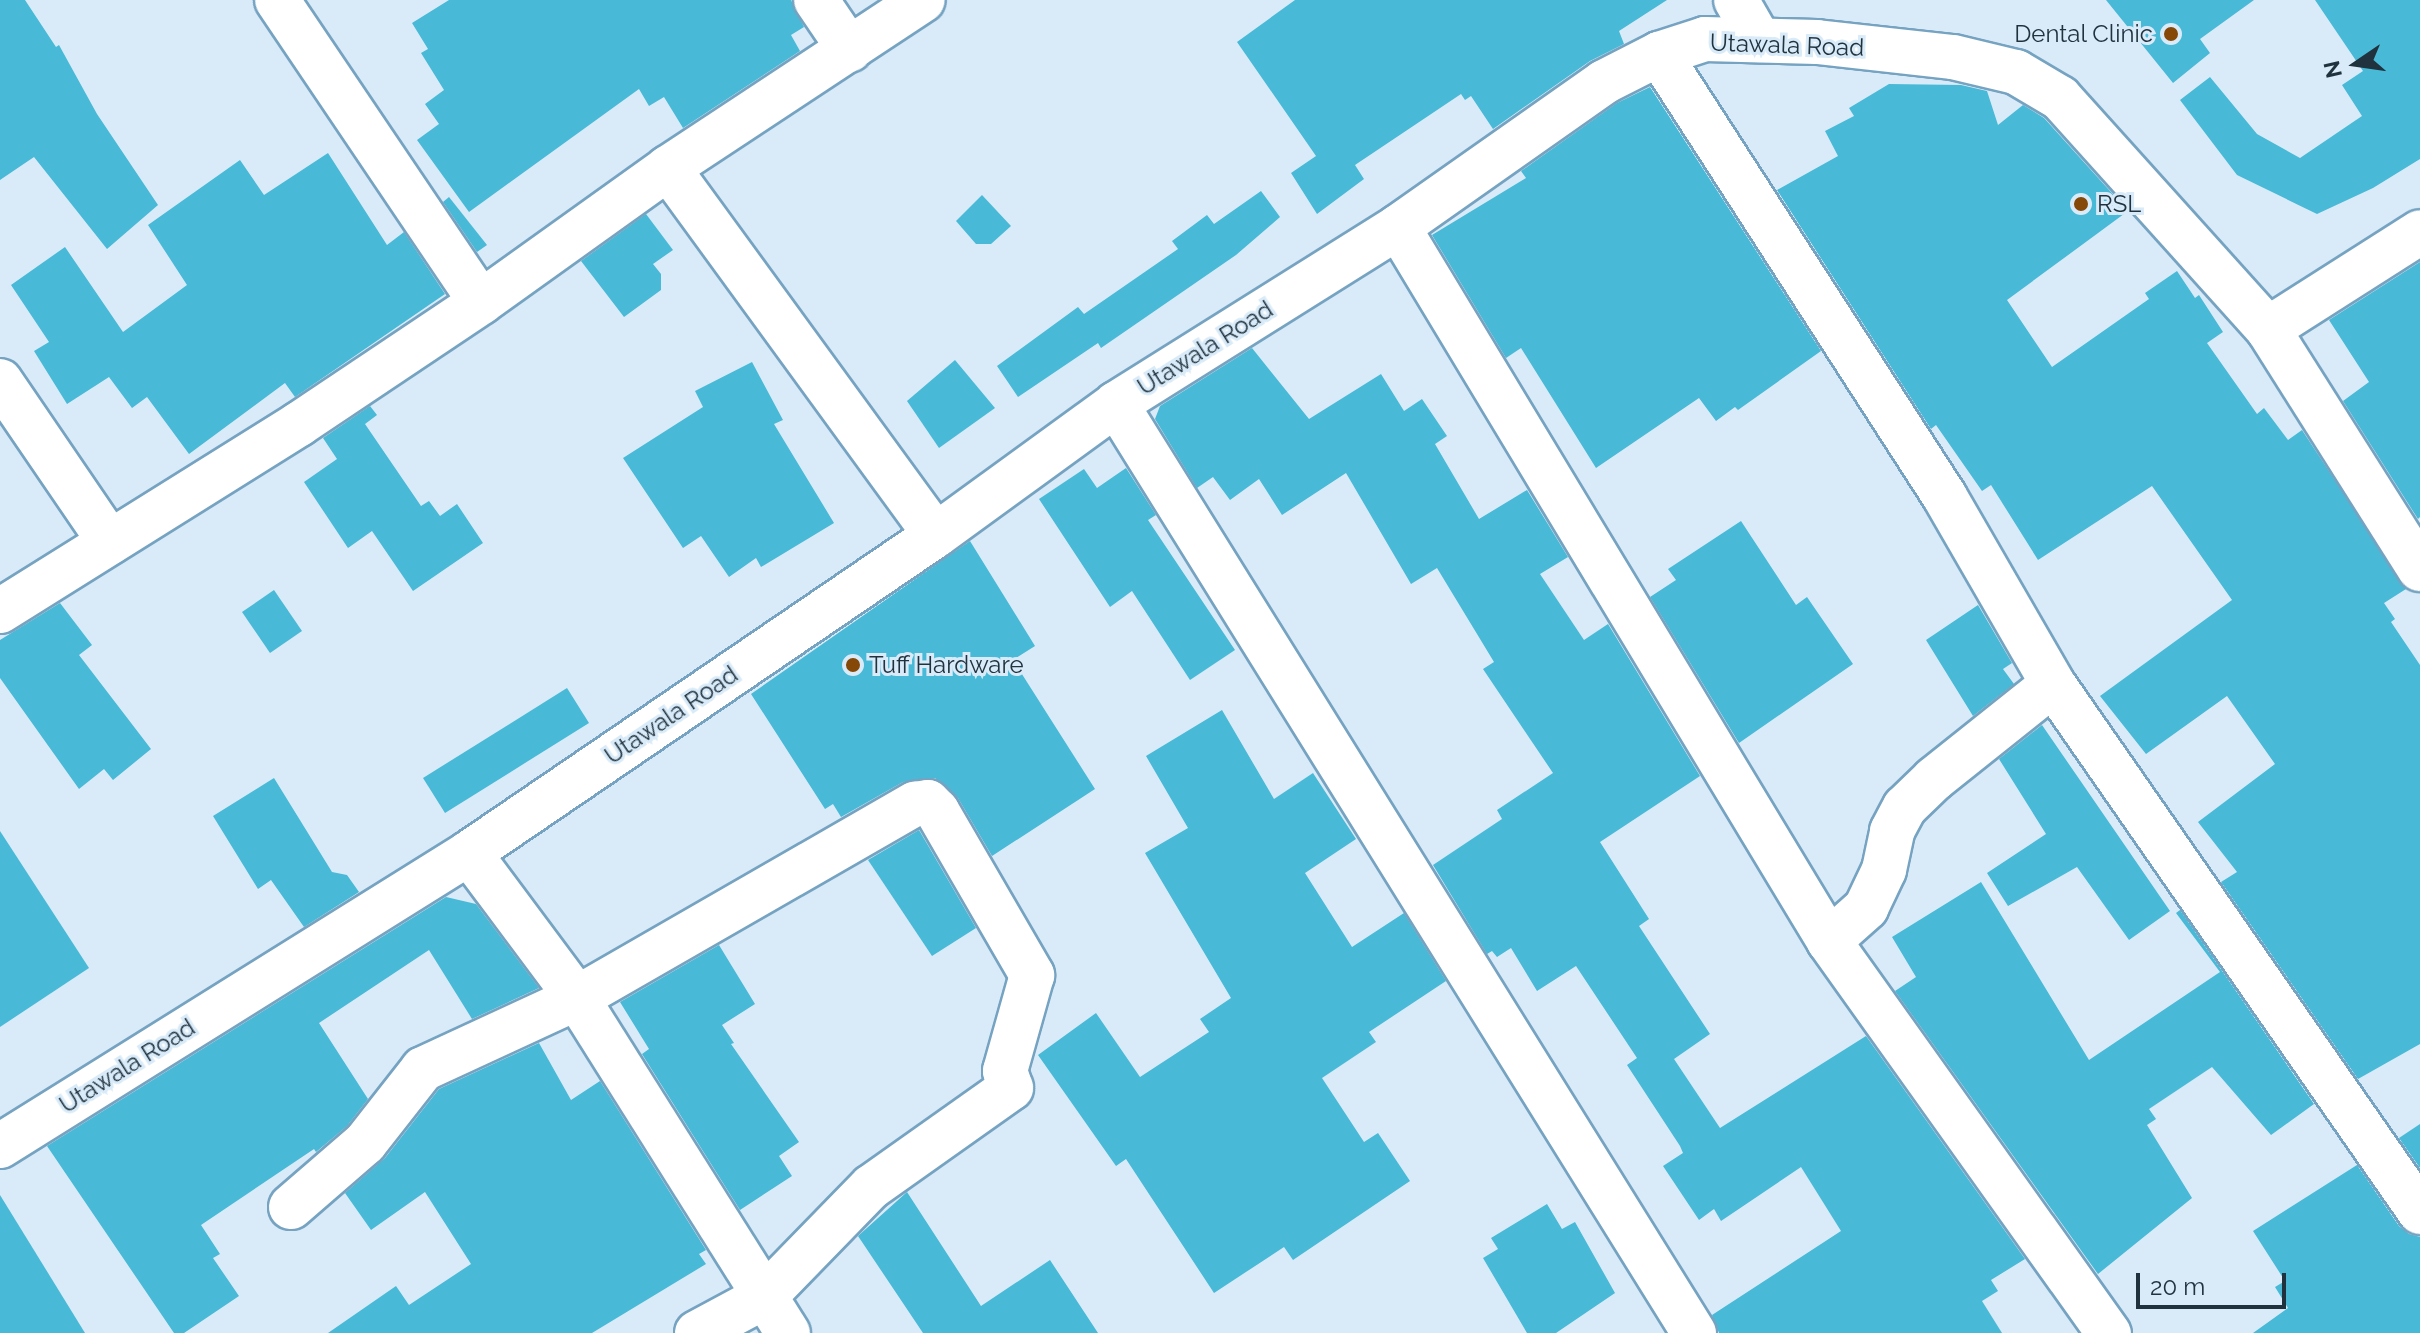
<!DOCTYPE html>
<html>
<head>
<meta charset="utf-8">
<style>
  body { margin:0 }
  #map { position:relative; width:2420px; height:1333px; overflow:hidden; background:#d9ebf8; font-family:Raleway,sans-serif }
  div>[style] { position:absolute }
  .building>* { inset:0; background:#48b9d6 }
  .roads { filter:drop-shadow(2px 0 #75a3c1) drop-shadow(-2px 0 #75a3c1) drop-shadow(0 2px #75a3c1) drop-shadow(0 -2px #75a3c1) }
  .street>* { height:44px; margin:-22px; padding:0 22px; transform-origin:22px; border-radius:22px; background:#fff }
  .dots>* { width:22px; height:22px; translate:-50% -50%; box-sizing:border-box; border:4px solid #d9ebf8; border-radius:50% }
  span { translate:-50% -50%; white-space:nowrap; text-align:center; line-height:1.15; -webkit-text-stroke:6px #d9ebf8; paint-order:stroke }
  .poi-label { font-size:24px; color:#1f323e }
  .right { translate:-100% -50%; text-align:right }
  .left { translate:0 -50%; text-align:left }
  .street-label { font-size:24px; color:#1f323e }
  .north { position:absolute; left:2316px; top:24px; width:80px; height:80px; -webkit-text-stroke:6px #d9ebf8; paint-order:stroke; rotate:257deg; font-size:22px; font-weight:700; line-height:32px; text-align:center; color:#1f323e }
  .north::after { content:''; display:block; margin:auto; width:28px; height:36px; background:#1f323e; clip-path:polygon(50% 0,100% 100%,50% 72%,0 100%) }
  .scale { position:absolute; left:2136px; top:1273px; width:150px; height:36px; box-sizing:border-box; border:4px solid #1f323e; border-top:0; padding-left:10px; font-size:24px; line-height:28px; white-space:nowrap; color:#1f323e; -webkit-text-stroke:6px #d9ebf8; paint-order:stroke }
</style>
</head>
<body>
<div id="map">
  <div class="building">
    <div style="clip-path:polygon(0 0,25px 0,56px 47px,59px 45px,97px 114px,158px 205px,107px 249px,34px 157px,0 180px)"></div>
    <div style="clip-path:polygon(449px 0,791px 0,804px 27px,791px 35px,800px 51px,683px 128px,664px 97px,649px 106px,639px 89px,469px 212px,417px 140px,439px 124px,425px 104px,444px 90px,421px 53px,428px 49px,412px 23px)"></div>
    <div style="clip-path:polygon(1295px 0,1667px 0,1619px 31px,1624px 44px,1590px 61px,1493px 129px,1471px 96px,1465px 100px,1461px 94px,1355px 165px,1364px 179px,1317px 214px,1291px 173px,1316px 156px,1237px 42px)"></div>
    <div style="clip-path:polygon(2106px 0,2254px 0,2200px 39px,2210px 53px,2173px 83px)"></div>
    <div style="clip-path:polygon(2315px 0,2420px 0,2420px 159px,2373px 188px,2317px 214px,2237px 175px,2180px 100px,2210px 77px,2257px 134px,2300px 158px,2362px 116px,2342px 85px,2363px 71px)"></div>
    <div style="clip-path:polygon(1889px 84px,1961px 85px,1987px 91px,1998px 125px,2023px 105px,2044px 118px,2128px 211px,2007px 300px,2052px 367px,2149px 299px,2145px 293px,2177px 271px,2195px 298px,2199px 295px,2223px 332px,2207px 343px,2257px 414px,2264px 408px,2288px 440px,2302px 430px,2406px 589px,2384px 603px,2395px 619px,2391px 622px,2420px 665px,2420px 1044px,2358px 1079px,2221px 882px,2237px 872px,2198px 822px,2275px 764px,2227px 696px,2146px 754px,2100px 696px,2232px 600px,2152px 486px,2038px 560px,1991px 485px,1982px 491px,1936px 425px,1931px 429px,1777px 190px,1838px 156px,1825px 131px,1854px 116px,1849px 108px)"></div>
    <div style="clip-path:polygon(1650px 87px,1821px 351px,1738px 410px,1735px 407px,1716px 421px,1699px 398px,1596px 468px,1521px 348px,1506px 358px,1432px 235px,1526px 178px,1521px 171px,1617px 103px)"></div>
    <div style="clip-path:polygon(328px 153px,387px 245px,404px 232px,445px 294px,295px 397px,285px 383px,189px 454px,147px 397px,132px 408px,109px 377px,67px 404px,34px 351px,49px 342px,11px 285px,65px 247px,123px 332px,187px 285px,148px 225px,240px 160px,264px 195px)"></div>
    <div style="clip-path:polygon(1261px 191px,1280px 217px,1236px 255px,1101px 348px,1098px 343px,1018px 397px,997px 366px,1078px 307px,1084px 314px,1178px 249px,1172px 241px,1207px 215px,1214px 224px)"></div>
    <div style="clip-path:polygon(982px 195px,1011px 226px,991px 244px,976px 244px,956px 221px)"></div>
    <div style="clip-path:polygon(449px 197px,487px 245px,477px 252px,443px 202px)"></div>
    <div style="clip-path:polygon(646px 214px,673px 250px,653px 264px,661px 274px,661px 290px,624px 317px,581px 261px)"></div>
    <div style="clip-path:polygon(2420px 262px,2420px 517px,2418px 519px,2343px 401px,2369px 382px,2329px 320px)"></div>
    <div style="clip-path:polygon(1252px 348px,1309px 419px,1381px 374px,1404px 411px,1422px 399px,1447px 436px,1435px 444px,1479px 519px,1527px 490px,1568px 557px,1540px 574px,1584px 640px,1608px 624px,1700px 776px,1600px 842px,1649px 919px,1639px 926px,1710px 1034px,1674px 1059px,1720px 1128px,1866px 1036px,2025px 1259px,1991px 1280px,1998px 1291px,1982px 1301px,2002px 1333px,1719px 1333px,1712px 1315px,1841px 1231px,1801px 1167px,1721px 1221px,1714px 1209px,1699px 1220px,1663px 1166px,1683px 1153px,1680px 1146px,1627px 1065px,1637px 1058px,1576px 966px,1537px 991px,1511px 948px,1497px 957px,1492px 951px,1487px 954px,1433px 865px,1502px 819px,1497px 810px,1553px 773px,1483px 669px,1494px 662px,1437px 568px,1411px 584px,1346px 473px,1282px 515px,1259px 479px,1230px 500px,1213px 477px,1197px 488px,1155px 419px,1160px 406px)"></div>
    <div style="clip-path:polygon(955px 360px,995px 408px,939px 448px,907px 401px)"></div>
    <div style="clip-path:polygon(752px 362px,783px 420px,774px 424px,834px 523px,761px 567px,756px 558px,729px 577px,701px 536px,683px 548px,623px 458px,703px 407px,695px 391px)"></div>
    <div style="clip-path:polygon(370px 406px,377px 415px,365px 424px,421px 506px,429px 501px,440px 516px,457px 504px,483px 543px,413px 591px,372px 531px,348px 548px,304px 482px,337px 459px,323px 438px)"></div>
    <div style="clip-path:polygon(1126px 468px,1156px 515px,1148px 520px,1235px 650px,1190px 680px,1132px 591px,1110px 607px,1039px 499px,1084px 469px,1097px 488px)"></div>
    <div style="clip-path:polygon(1741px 521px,1796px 605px,1807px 597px,1853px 664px,1739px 743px,1650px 597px,1676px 580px,1668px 569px)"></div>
    <div style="clip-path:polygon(970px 541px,1035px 646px,1013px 660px,1095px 789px,992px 856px,958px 798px,935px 778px,903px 782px,841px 817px,833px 804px,825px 809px,751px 694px)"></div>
    <div style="clip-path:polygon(274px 590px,302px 631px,270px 653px,242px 612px)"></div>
    <div style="clip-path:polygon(60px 603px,92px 645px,79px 655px,151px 749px,113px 780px,104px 769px,79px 789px,0 678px,0 640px)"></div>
    <div style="clip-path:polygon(1978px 605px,2012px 663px,2003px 669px,2014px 684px,1973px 716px,1926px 640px)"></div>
    <div style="clip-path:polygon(567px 688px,589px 723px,445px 813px,423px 778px)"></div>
    <div style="clip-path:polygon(1222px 710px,1274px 799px,1313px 773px,1356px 839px,1305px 873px,1352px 947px,1404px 913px,1446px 981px,1369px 1032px,1376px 1042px,1322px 1078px,1364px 1142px,1378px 1133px,1410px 1181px,1293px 1260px,1284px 1247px,1214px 1293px,1126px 1159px,1116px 1166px,1038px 1055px,1096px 1013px,1140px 1077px,1209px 1032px,1200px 1019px,1231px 998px,1145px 853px,1188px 828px,1146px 756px)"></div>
    <div style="clip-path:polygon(2042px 725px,2170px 911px,2129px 940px,2077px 867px,2008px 906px,1987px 873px,2046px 834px,1999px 759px)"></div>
    <div style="clip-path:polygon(274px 778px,332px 872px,347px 875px,359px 892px,304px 927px,271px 880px,258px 889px,213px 816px)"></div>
    <div style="clip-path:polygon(919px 830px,976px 928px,932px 956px,868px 860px)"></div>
    <div style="clip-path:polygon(0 831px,89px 968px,0 1027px)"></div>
    <div style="clip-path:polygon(1981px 882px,2089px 1060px,2220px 972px,2176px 913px,2180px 910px,2314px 1104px,2271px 1135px,2212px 1067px,2149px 1109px,2156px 1119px,2147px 1125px,2192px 1198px,2098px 1274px,1895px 991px,1916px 977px,1892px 937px)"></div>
    <div style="clip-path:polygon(446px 897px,476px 904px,539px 988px,472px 1019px,429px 950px,319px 1023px,368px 1099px,347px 1126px,316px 1152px,314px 1149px,201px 1225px,220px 1254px,213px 1258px,239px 1296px,184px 1333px,174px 1333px,47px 1146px)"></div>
    <div style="clip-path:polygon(719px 945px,755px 1004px,722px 1025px,734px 1043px,731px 1044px,799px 1142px,779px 1156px,792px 1176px,740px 1210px,642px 1054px,649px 1049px,620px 1002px)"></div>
    <div style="clip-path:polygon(539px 1043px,571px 1100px,600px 1081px,706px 1250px,699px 1254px,706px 1264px,592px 1333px,328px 1333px,396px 1286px,409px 1305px,471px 1264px,425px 1192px,371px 1230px,345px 1193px,385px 1158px,439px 1089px)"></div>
    <div style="clip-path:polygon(2420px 1124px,2420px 1168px,2399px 1138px)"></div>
    <div style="clip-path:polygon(2357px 1165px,2399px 1226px,2409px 1234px,2420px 1237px,2420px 1333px,2253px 1333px,2288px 1308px,2275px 1287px,2285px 1281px,2253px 1231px)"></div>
    <div style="clip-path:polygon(907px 1192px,981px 1306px,1050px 1260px,1098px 1333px,923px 1333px,858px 1236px)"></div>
    <div style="clip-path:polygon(0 1195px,85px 1333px,0 1333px)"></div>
    <div style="clip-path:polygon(1547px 1204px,1562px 1229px,1575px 1222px,1615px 1293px,1556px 1333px,1527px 1333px,1483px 1258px,1498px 1249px,1491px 1238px)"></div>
  </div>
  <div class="roads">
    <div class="street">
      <div style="left:277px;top:0;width:364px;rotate:56deg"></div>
      <div style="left:816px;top:0;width:60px;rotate:55.8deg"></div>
      <div style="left:1736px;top:0;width:46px;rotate:60.1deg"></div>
      <div style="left:1659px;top:54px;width:527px;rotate:57.15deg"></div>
      <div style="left:1945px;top:497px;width:216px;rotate:60deg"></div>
      <div style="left:2053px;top:684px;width:643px;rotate:55.2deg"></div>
      <div style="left:668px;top:168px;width:454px;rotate:53.9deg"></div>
      <div style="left:1398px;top:227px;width:834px;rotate:58.88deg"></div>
      <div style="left:1829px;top:941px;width:482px;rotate:54.5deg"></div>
      <div style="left:2268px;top:329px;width:284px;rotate:57.7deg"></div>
      <div style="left:0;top:381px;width:195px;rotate:55.7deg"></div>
      <div style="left:1116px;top:404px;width:1094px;rotate:58.11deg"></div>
      <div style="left:0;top:611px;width:353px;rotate:-32deg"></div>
      <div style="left:299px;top:424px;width:219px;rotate:-33.8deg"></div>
      <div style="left:481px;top:302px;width:230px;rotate:-35.6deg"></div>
      <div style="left:668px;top:168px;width:305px;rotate:-33.4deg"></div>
      <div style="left:469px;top:853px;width:181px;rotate:53.3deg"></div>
      <div style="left:577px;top:998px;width:396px;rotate:57.8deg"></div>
      <div style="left:1829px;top:941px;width:50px;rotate:-41.7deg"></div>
      <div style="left:1866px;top:908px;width:42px;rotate:-64.7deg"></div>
      <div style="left:1884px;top:870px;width:40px;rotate:-78deg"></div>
      <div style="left:1892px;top:831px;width:27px;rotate:-62deg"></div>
      <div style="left:1905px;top:807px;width:40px;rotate:-44deg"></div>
      <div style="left:1934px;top:779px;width:152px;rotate:-38.6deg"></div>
      <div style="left:0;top:1146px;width:553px;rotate:-31.99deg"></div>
      <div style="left:469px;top:853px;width:565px;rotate:-34.25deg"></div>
      <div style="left:936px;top:535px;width:223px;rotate:-36deg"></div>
      <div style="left:1116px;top:404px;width:333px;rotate:-32.1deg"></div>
      <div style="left:1398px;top:227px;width:252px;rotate:-35.1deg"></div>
      <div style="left:1604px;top:82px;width:62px;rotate:-27deg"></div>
      <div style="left:1659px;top:54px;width:48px;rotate:-18.1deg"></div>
      <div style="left:1705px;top:39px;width:112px;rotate:1.5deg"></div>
      <div style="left:1817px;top:42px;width:137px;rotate:6.3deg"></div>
      <div style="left:1953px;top:57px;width:65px;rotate:13.4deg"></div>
      <div style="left:2016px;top:72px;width:51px;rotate:30.6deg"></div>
      <div style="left:2060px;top:98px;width:311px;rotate:48deg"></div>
      <div style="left:2268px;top:329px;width:180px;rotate:-32.5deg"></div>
      <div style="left:291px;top:1207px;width:98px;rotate:-40.9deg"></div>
      <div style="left:365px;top:1143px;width:94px;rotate:-51.9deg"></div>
      <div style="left:423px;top:1069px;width:170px;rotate:-24.8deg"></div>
      <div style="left:577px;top:998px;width:390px;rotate:-29.9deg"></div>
      <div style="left:915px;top:804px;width:13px;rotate:-9deg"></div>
      <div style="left:928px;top:802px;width:13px;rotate:45deg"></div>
      <div style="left:937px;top:811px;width:190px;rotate:59.9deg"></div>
      <div style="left:1032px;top:975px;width:100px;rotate:105.7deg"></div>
      <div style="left:1005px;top:1071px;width:18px;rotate:71deg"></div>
      <div style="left:1011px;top:1088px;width:171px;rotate:144.7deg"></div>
      <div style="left:871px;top:1187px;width:153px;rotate:134.2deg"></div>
      <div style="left:764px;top:1297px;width:76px;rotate:151.8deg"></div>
    </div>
  </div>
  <div class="dots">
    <div style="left:2171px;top:34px;background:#854807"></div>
    <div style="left:2081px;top:204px;background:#854807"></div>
    <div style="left:853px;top:665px;background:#854807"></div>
  </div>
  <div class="poi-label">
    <span class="right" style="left:2153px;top:34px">Dental Clinic</span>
    <span class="left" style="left:2097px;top:204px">RSL</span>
    <span class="left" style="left:869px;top:665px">Tuff Hardware</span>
  </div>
  <div class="street-label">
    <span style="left:1787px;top:45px;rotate:2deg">Utawala Road</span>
    <span style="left:1205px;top:348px;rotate:-32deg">Utawala Road</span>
    <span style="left:671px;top:715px;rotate:-34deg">Utawala Road</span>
    <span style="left:127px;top:1066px;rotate:-32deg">Utawala Road</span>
  </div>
  <div class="north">N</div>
  <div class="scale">20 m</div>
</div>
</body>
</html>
